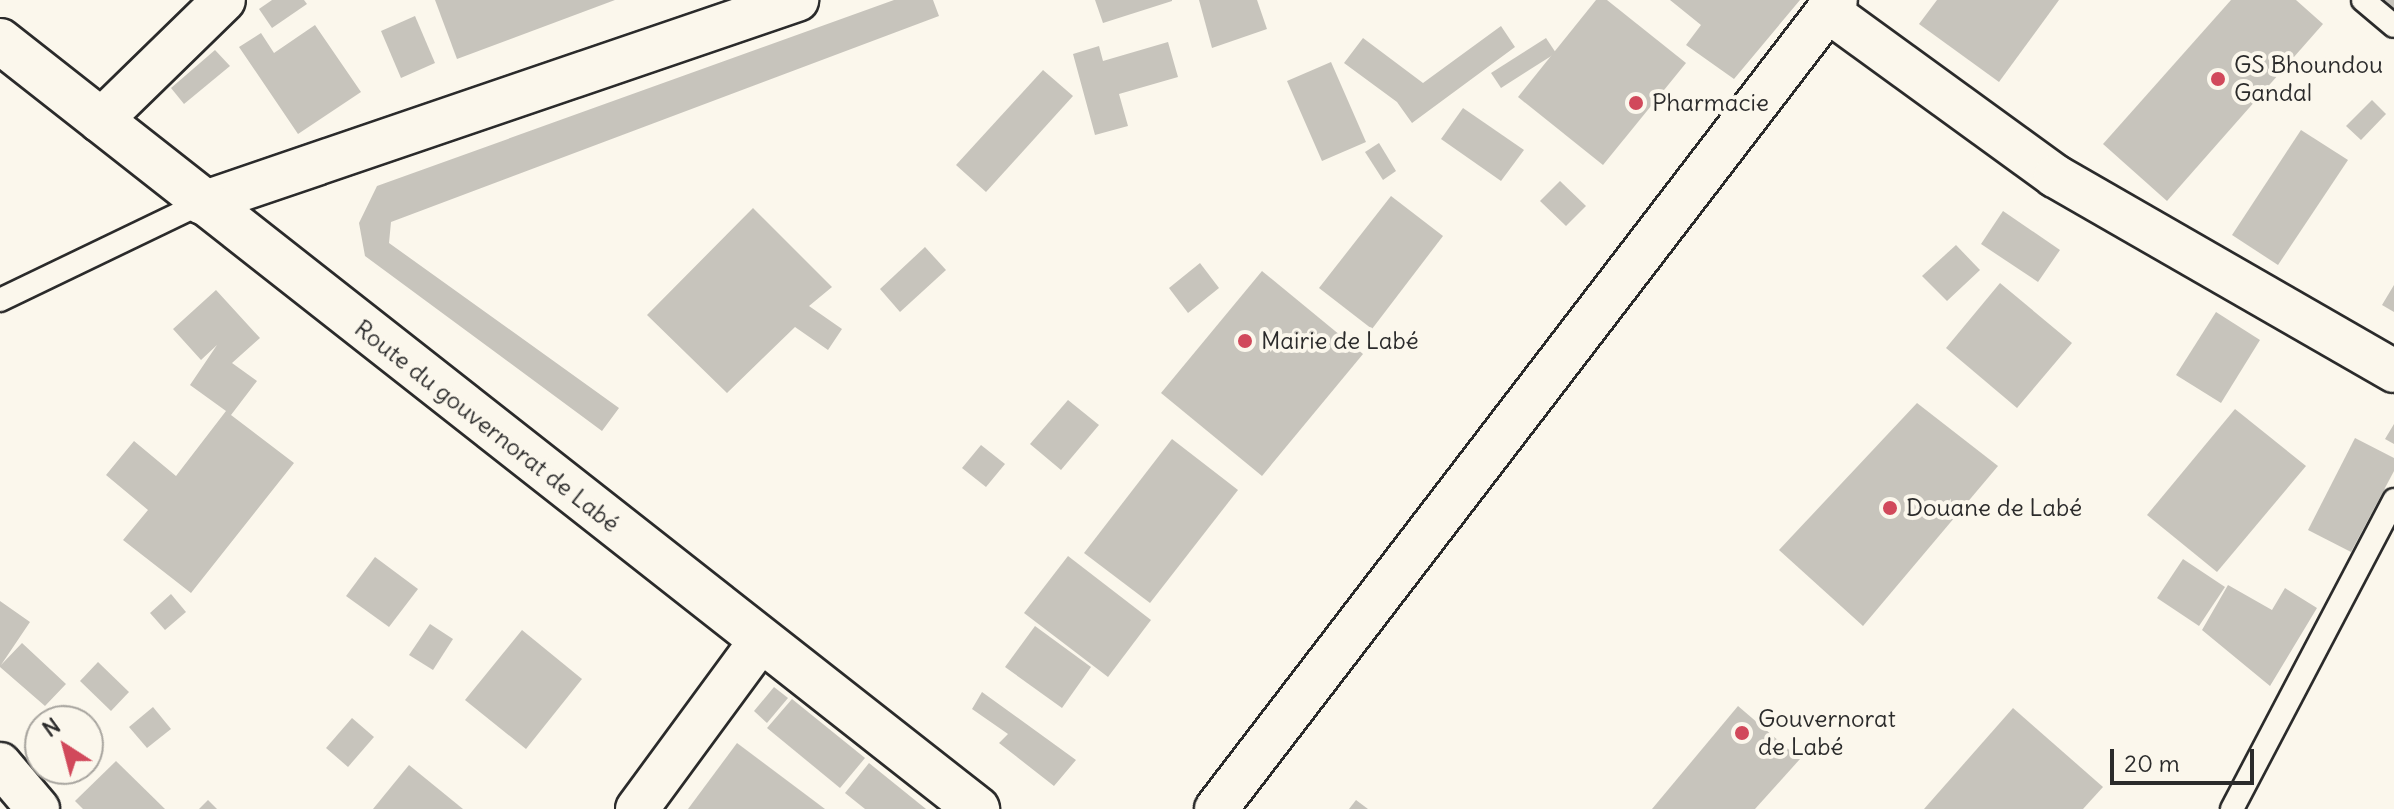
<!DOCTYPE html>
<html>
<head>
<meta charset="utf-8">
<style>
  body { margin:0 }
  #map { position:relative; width:2394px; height:809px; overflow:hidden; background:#fbf7ec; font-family:Delius,sans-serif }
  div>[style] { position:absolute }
  .building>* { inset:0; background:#c7c4bc }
  .roads { filter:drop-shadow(2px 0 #2b2b2b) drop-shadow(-2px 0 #2b2b2b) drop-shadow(0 2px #2b2b2b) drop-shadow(0 -2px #2b2b2b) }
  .service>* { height:22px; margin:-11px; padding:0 11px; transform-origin:11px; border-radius:11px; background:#fbf7ec }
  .minor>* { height:42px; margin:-21px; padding:0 21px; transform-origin:21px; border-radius:21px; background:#fbf7ec }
  .tertiary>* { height:44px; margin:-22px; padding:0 22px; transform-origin:22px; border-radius:22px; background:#fbf7ec }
  .dots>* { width:22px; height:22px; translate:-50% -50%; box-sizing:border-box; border:4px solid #fbf7ec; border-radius:50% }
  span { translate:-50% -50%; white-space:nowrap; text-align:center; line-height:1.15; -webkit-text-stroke:8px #fbf7ec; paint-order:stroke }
  .poi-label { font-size:24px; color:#2b2b2b }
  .left { translate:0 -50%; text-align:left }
  .street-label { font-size:24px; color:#2b2b2b }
  .north { position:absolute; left:24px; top:705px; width:80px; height:80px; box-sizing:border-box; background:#fbf7ec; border:2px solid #a8a59f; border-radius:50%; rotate:324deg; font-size:22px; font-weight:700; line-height:32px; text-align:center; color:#2b2b2b }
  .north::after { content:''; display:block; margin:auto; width:28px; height:36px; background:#d1495b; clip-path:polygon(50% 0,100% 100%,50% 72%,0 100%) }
  .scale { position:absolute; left:2110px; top:749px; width:144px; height:36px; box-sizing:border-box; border:4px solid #2b2b2b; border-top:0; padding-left:10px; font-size:24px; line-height:28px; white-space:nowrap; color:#2b2b2b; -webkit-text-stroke:6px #fbf7ec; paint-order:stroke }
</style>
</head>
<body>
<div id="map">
  <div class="building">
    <div style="clip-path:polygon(272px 0,304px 0,307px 4px,272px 28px,259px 9px)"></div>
    <div style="clip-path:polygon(435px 0,615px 0,457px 59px)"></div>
    <div style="clip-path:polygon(894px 0,933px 0,939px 16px,391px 222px,389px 243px,619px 408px,602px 431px,365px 256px,359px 223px,377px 186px)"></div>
    <div style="clip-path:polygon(1095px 0,1172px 0,1172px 1px,1103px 23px)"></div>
    <div style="clip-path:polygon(1199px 0,1257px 0,1267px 29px,1212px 48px)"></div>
    <div style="clip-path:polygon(1596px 0,1607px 0,1686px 63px,1603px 165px,1518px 97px)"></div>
    <div style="clip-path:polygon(1670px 0,1800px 0,1734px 79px,1686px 45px,1701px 25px)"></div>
    <div style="clip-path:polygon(1937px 0,2059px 0,1999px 82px,1919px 24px)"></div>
    <div style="clip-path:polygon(2231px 0,2296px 0,2323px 24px,2167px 201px,2103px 144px)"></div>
    <div style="clip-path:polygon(2370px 0,2394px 0,2394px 17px)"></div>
    <div style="clip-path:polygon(415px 16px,435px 63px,401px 78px,381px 31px)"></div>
    <div style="clip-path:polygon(315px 25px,361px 92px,298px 134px,239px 47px,261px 33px,274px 53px)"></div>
    <div style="clip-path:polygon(1501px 26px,1515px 47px,1412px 123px,1397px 102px,1344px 63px,1363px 38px,1423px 83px)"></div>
    <div style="clip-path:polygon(1546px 38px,1556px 53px,1501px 88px,1491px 73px)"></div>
    <div style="clip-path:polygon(1168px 42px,1178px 77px,1119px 94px,1128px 126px,1095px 135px,1073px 54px,1099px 46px,1103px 61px)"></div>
    <div style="clip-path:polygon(215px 50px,230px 66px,184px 104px,171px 88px)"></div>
    <div style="clip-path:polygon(1331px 62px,1366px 142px,1322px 161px,1287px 81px)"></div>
    <div style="clip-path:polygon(1043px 70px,1073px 96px,986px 192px,956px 165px)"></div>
    <div style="clip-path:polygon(2372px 100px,2386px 114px,2361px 140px,2346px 126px)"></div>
    <div style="clip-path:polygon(1463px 108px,1524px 150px,1501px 181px,1441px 139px)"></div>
    <div style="clip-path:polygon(2301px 130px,2348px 160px,2278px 265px,2232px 235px)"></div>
    <div style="clip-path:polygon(1379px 143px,1396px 171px,1383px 180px,1365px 152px)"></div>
    <div style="clip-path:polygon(1560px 181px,1586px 206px,1566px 226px,1540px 201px)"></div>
    <div style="clip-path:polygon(1391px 196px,1443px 236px,1372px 329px,1319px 288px)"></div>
    <div style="clip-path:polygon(753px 208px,832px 287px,809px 306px,842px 329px,828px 350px,795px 327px,727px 393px,647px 315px)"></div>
    <div style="clip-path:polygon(2003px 211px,2060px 250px,2038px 282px,1981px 244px)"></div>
    <div style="clip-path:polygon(1956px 245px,1980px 270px,1947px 301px,1922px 276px)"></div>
    <div style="clip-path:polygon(925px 247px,946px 270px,900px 312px,880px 289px)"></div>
    <div style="clip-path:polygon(1200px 263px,1219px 288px,1188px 313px,1169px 288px)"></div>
    <div style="clip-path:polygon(1262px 271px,1363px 354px,1262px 476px,1161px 393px)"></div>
    <div style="clip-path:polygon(2000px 283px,2072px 343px,2017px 408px,1946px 348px)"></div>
    <div style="clip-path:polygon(2394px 285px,2394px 312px,2382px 305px)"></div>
    <div style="clip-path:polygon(216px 290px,260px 338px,232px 363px,257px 381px,231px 415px,294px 463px,191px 593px,123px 540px,148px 510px,106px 475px,134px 441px,176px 476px,226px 411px,190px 385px,217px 345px,201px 360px,173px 329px)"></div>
    <div style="clip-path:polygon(2216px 312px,2260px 340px,2221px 403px,2176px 375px)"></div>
    <div style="clip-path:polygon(1068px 400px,1099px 425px,1061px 470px,1030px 444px)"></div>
    <div style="clip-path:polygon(1917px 403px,1998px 466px,1863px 626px,1779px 550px)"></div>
    <div style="clip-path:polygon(2235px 409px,2306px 466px,2217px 572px,2147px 515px)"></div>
    <div style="clip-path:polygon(2394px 424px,2394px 444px,2385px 439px)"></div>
    <div style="clip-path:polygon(2355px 438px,2394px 458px,2394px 471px,2351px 552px,2308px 530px)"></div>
    <div style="clip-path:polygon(1172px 439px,1238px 490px,1150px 603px,1084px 553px)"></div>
    <div style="clip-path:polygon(981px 445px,1005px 464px,986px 487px,962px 468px)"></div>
    <div style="clip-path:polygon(1068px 556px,1151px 620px,1108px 677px,1024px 613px)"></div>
    <div style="clip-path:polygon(375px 557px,418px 589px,389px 627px,346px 596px)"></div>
    <div style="clip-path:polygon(2183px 559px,2225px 587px,2199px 626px,2157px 598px)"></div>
    <div style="clip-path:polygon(2228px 585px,2272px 610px,2285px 588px,2317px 608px,2270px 686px,2202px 630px)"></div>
    <div style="clip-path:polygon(171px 594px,186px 612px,165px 630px,150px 613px)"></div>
    <div style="clip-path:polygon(0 601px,30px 622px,1px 665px,22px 643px,66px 684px,45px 706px,0 667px)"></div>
    <div style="clip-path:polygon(430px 624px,453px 639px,433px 670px,409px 655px)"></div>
    <div style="clip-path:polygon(1035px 626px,1091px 667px,1062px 708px,1005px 667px)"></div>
    <div style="clip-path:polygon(522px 630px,582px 679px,526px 749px,465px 700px)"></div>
    <div style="clip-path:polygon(98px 662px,129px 692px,111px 711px,80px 681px)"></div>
    <div style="clip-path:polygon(774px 687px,788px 698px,767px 723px,754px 711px)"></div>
    <div style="clip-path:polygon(982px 692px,1076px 760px,1054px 786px,999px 743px,1008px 734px,972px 709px)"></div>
    <div style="clip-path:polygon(792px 699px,865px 758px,840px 788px,767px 728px)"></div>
    <div style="clip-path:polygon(1738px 706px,1800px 759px,1755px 809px,1652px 809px)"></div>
    <div style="clip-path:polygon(153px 707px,171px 729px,147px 748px,129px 727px)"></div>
    <div style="clip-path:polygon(2013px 708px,2103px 787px,2083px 809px,1924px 809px)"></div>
    <div style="clip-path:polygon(352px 718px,374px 737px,348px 767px,326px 748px)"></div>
    <div style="clip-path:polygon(737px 743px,825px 809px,688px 809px)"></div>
    <div style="clip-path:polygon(116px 761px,165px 809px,83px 809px,75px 801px)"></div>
    <div style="clip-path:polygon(869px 763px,926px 809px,865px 809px,845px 793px)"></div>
    <div style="clip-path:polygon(409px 765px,463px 809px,373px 809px)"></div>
    <div style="clip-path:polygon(208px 800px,217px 809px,199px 809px)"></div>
    <div style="clip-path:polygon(1356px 800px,1368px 809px,1349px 809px)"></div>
  </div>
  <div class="roads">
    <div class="service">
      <div style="left:2363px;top:0;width:40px;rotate:40deg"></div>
      <div style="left:0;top:300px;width:224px;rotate:-25.7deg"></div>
      <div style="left:2232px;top:809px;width:349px;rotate:-62.3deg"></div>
    </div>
    <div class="minor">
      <div style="left:1828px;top:11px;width:281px;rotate:36deg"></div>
      <div style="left:2055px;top:176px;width:391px;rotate:29.9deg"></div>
      <div style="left:100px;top:121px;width:173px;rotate:-44.3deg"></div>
      <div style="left:202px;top:203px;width:629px;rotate:-18.84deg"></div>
      <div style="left:0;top:764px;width:59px;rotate:49.8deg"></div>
      <div style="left:637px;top:809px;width:210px;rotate:-53.7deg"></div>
      <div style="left:1216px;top:809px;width:1019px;rotate:-52.53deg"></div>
    </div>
    <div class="tertiary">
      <div style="left:0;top:41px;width:1243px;rotate:38.17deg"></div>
    </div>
  </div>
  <div class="dots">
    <div style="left:2218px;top:79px;background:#d1495b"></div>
    <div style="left:1636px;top:103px;background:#d1495b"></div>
    <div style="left:1245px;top:341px;background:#d1495b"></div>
    <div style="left:1890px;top:508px;background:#d1495b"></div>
    <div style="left:1742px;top:733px;background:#d1495b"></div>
  </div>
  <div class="poi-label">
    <span class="left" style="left:2234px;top:79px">GS Bhoundou<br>Gandal</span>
    <span class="left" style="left:1652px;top:103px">Pharmacie</span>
    <span class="left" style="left:1261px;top:341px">Mairie de Labé</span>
    <span class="left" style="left:1906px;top:508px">Douane de Labé</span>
    <span class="left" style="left:1758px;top:733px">Gouvernorat<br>de Labé</span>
  </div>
  <div class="street-label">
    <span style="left:487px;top:426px;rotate:38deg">Route du gouvernorat de Labé</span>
  </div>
  <div class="north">N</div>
  <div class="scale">20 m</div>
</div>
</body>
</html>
